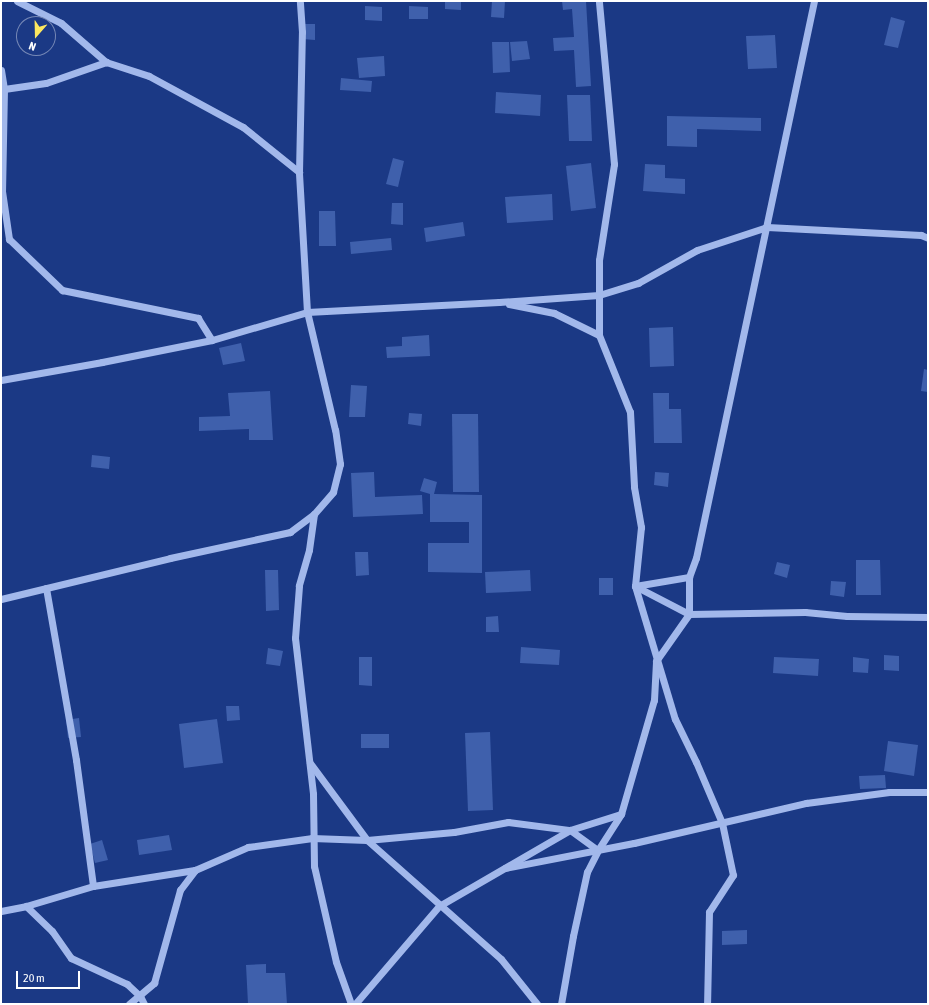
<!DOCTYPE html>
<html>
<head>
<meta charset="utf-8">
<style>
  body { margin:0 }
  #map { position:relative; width:929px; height:1005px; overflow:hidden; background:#1b3985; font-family:"Asap Condensed",sans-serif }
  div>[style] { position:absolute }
  .building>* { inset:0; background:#3f60ac }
  .minor>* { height:7px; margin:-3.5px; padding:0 3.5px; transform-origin:3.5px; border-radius:3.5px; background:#a2b8eb }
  span { translate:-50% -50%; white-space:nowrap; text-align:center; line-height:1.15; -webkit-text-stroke:4px #1b3985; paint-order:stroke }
  .frame { position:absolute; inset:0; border:2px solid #fff; pointer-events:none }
  .north { position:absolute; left:16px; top:16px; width:40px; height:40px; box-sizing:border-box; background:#1b3985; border:1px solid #7688b6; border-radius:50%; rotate:200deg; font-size:11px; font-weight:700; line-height:16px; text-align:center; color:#fff }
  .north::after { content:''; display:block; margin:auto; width:14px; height:18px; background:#fce75f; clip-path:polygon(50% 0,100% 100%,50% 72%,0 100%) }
  .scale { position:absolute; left:16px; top:971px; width:64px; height:18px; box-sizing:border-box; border:2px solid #fff; border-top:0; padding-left:5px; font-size:12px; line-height:14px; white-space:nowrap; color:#fff; -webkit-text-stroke:3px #1b3985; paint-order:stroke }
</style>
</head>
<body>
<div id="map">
  <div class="building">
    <div style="clip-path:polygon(445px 1px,461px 1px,461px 10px,445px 9px)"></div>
    <div style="clip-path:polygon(492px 1px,505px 1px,504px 18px,491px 17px)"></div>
    <div style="clip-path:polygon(562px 1px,586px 1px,591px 86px,576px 87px,574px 50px,554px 51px,553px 38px,574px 37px,572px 9px,563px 10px)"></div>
    <div style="clip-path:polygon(365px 6px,382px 7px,382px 21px,365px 20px)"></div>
    <div style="clip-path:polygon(409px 6px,428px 7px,428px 19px,409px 19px)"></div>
    <div style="clip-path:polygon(891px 17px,905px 21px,898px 48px,884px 45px)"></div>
    <div style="clip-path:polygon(303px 24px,315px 24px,315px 40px,302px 39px)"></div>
    <div style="clip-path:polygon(775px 35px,777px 68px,748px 69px,746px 36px)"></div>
    <div style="clip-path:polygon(527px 41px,530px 59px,512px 61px,510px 42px)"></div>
    <div style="clip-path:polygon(492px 42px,509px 42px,510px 72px,493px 73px)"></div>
    <div style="clip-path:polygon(384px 56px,385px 76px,359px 78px,357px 58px)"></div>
    <div style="clip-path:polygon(341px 78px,372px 81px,371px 92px,340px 90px)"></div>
    <div style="clip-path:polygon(496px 92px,541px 95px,540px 116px,495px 113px)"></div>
    <div style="clip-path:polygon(567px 95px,590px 95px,592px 141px,569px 141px)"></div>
    <div style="clip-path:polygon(667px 116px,761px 118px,761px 131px,697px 129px,697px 147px,667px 146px)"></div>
    <div style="clip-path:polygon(393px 158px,404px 161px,398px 187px,386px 184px)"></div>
    <div style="clip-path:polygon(591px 163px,596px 208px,571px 211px,566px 166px)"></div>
    <div style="clip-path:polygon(645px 164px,665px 165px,665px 178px,685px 179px,685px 194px,643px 191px)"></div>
    <div style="clip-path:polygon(552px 194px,553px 220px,507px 223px,505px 197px)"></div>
    <div style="clip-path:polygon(392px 203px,403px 203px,403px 225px,391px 224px)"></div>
    <div style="clip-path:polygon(319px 211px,335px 211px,336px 246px,319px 246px)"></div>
    <div style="clip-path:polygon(463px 222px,465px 236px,426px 242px,424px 228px)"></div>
    <div style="clip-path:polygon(391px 238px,392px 250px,351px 254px,350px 242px)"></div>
    <div style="clip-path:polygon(673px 327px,674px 366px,650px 367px,649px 328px)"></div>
    <div style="clip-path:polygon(429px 335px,430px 356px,387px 358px,386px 347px,402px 346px,402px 337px)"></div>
    <div style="clip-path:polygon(241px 343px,245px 361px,223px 365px,219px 348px)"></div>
    <div style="clip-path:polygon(924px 369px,928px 370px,928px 392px,921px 391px)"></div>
    <div style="clip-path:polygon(351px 385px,367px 386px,365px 417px,349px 417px)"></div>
    <div style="clip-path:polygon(270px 391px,273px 440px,249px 440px,249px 429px,199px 431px,199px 417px,230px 416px,228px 393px)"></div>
    <div style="clip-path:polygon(653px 393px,669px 393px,669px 409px,681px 409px,682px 443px,654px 443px)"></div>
    <div style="clip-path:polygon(409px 413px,422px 414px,421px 426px,408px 424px)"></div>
    <div style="clip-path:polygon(452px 414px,478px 414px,479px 492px,453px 492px)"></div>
    <div style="clip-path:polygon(92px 455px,110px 457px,109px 469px,91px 467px)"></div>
    <div style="clip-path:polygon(374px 472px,375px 497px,422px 495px,423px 514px,353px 517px,351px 473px)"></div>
    <div style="clip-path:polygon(655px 472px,669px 473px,668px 487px,654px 485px)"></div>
    <div style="clip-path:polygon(424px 478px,437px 482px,434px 494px,482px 495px,482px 573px,428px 572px,428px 543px,469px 543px,469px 522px,430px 522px,430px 494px,420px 491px)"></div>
    <div style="clip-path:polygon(355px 552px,368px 552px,369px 575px,356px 576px)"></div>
    <div style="clip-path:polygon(856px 560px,880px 560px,881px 595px,856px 595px)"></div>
    <div style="clip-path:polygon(777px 562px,790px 565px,787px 578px,774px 574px)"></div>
    <div style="clip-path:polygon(265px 570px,278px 570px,279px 610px,266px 611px)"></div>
    <div style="clip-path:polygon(530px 570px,531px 591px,486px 593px,485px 572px)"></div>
    <div style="clip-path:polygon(599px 578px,613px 578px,613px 595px,599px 595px)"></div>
    <div style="clip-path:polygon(831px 581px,846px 582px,844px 597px,830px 595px)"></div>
    <div style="clip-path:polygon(498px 616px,499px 632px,486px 632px,486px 617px)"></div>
    <div style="clip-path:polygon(521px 647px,560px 650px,559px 665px,520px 663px)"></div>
    <div style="clip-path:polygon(268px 648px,283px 651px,280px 666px,266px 664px)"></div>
    <div style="clip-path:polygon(884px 655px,899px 656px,899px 671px,884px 670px)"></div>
    <div style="clip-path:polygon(359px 657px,372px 657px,372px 686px,359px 685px)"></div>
    <div style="clip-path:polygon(774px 657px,819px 659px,818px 676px,773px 673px)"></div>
    <div style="clip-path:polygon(853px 657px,869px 659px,868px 673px,853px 672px)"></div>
    <div style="clip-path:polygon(226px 706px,239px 706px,240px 720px,227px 721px)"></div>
    <div style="clip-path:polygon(79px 718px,81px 737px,68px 738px,66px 720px)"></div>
    <div style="clip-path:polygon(217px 719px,223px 763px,184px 768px,179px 724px)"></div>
    <div style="clip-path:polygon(490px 732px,493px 810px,468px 811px,465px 733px)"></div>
    <div style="clip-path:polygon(361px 734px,389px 734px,389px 748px,361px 748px)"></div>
    <div style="clip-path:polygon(888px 741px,918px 745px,914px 776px,884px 771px)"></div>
    <div style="clip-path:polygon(885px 775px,886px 788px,860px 789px,859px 776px)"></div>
    <div style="clip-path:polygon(169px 835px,172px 850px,139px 855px,137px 840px)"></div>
    <div style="clip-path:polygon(102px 840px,108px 860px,95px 863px,90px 844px)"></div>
    <div style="clip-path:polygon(747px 930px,747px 944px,722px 945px,722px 931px)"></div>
    <div style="clip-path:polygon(266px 964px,266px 973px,285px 973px,287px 1004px,248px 1004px,246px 965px)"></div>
  </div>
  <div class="minor">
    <div style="left:17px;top:1px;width:49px;rotate:26.6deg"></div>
    <div style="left:61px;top:23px;width:60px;rotate:40.9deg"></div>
    <div style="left:1px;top:70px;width:19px;rotate:81deg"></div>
    <div style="left:4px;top:89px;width:102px;rotate:91.1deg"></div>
    <div style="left:2px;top:191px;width:49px;rotate:81.7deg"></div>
    <div style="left:9px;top:239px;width:74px;rotate:43.9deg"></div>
    <div style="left:62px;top:290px;width:139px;rotate:11.6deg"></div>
    <div style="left:198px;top:318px;width:26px;rotate:58deg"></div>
    <div style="left:1px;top:91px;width:4px;rotate:-34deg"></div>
    <div style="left:4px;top:89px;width:42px;rotate:-8.1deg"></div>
    <div style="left:46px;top:83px;width:64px;rotate:-19.3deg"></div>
    <div style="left:106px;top:62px;width:45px;rotate:18deg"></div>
    <div style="left:149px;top:76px;width:107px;rotate:28.5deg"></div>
    <div style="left:243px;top:127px;width:72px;rotate:38.8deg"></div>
    <div style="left:509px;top:304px;width:46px;rotate:11.3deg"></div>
    <div style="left:554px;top:313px;width:50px;rotate:26.1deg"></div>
    <div style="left:599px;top:335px;width:83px;rotate:68.1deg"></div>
    <div style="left:630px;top:412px;width:75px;rotate:86.9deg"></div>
    <div style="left:634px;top:487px;width:41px;rotate:80.1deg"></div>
    <div style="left:641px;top:527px;width:59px;rotate:95.8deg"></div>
    <div style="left:635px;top:586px;width:139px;rotate:73.3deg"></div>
    <div style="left:675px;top:719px;width:48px;rotate:64deg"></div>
    <div style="left:696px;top:762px;width:66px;rotate:66.9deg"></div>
    <div style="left:722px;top:823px;width:53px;rotate:78.1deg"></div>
    <div style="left:733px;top:875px;width:44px;rotate:123deg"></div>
    <div style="left:709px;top:912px;width:92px;rotate:91.2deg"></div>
    <div style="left:599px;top:335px;width:75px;rotate:-90deg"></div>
    <div style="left:599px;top:260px;width:97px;rotate:-81.1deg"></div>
    <div style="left:614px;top:164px;width:164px;rotate:-95.3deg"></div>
    <div style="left:1px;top:380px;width:103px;rotate:-10.1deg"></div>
    <div style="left:102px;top:362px;width:112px;rotate:-11.3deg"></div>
    <div style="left:212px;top:340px;width:99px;rotate:-16.4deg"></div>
    <div style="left:307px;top:312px;width:192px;rotate:-3deg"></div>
    <div style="left:499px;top:302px;width:100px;rotate:-4deg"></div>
    <div style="left:599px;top:295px;width:41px;rotate:-17.1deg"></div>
    <div style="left:638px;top:283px;width:68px;rotate:-29.2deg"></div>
    <div style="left:697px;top:250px;width:74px;rotate:-18.2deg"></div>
    <div style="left:767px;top:227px;width:154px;rotate:3deg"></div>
    <div style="left:921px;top:235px;width:8px;rotate:23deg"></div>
    <div style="left:314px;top:514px;width:36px;rotate:98deg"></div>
    <div style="left:309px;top:550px;width:37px;rotate:106deg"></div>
    <div style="left:299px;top:586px;width:52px;rotate:94.4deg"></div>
    <div style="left:295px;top:638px;width:157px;rotate:83.4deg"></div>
    <div style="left:313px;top:794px;width:72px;rotate:89.2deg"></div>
    <div style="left:314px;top:866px;width:98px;rotate:77.1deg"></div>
    <div style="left:336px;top:962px;width:45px;rotate:70.3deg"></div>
    <div style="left:635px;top:586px;width:61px;rotate:27.4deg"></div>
    <div style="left:689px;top:614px;width:116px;rotate:-1deg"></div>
    <div style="left:805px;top:612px;width:42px;rotate:5.4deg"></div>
    <div style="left:847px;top:616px;width:81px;rotate:0.7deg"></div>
    <div style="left:635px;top:586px;width:55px;rotate:-9.5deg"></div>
    <div style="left:46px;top:588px;width:175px;rotate:80.1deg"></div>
    <div style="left:76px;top:760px;width:127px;rotate:82.3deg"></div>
    <div style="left:1px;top:599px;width:174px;rotate:-13.6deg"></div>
    <div style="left:170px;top:558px;width:123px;rotate:-12.2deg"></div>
    <div style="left:290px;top:532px;width:30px;rotate:-37deg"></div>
    <div style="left:314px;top:514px;width:29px;rotate:-49deg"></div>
    <div style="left:333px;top:492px;width:29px;rotate:-76deg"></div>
    <div style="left:340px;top:464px;width:34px;rotate:-98deg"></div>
    <div style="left:335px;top:430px;width:121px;rotate:-103.3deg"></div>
    <div style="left:307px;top:312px;width:140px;rotate:-93.3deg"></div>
    <div style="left:299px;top:172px;width:140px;rotate:-88.8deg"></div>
    <div style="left:302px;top:32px;width:31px;rotate:-94deg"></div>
    <div style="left:310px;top:763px;width:96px;rotate:53.5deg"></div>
    <div style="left:367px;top:840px;width:179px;rotate:41.6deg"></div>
    <div style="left:501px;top:959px;width:58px;rotate:51.3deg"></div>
    <div style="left:505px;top:868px;width:131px;rotate:-11deg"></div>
    <div style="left:634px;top:843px;width:177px;rotate:-13.1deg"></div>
    <div style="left:806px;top:803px;width:84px;rotate:-7.5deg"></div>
    <div style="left:889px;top:792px;width:39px"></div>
    <div style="left:26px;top:906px;width:36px;rotate:44deg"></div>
    <div style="left:52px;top:931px;width:33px;rotate:55deg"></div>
    <div style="left:71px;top:958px;width:62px;rotate:24.9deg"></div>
    <div style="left:127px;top:984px;width:18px;rotate:43deg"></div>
    <div style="left:140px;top:996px;width:9px;rotate:63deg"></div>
    <div style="left:1px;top:911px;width:25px;rotate:-11deg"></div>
    <div style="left:26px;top:906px;width:70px;rotate:-16.6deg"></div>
    <div style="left:93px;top:886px;width:103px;rotate:-8.9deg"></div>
    <div style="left:195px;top:870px;width:58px;rotate:-23.5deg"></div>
    <div style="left:248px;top:847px;width:65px;rotate:-8deg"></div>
    <div style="left:312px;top:838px;width:55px;rotate:2.1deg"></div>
    <div style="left:367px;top:840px;width:87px;rotate:-5.3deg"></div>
    <div style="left:454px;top:832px;width:55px;rotate:-10.5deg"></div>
    <div style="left:508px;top:822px;width:63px;rotate:7.4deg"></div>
    <div style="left:570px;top:830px;width:53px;rotate:-17.4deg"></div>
    <div style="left:129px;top:1004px;width:33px;rotate:-40deg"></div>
    <div style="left:154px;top:983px;width:97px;rotate:-74.4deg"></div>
    <div style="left:180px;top:890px;width:25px;rotate:-53deg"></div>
    <div style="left:355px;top:1004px;width:129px;rotate:-49.4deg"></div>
    <div style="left:439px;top:906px;width:151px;rotate:-30.1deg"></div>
    <div style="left:570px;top:830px;width:34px;rotate:36deg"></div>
    <div style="left:561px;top:1004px;width:69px;rotate:-80deg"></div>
    <div style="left:573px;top:936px;width:66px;rotate:-77.7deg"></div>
    <div style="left:587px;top:872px;width:25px;rotate:-63deg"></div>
    <div style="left:598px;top:850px;width:43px;rotate:-57.4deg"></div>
    <div style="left:621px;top:814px;width:119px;rotate:-73.9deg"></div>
    <div style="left:654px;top:700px;width:39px;rotate:-87deg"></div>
    <div style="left:656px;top:661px;width:57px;rotate:-54.9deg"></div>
    <div style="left:689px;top:614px;width:37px;rotate:-90deg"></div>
    <div style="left:689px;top:577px;width:20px;rotate:-70deg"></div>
    <div style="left:696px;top:558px;width:569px;rotate:-78.04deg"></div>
  </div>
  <div class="frame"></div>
  <div class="north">N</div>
  <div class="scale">20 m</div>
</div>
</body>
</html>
